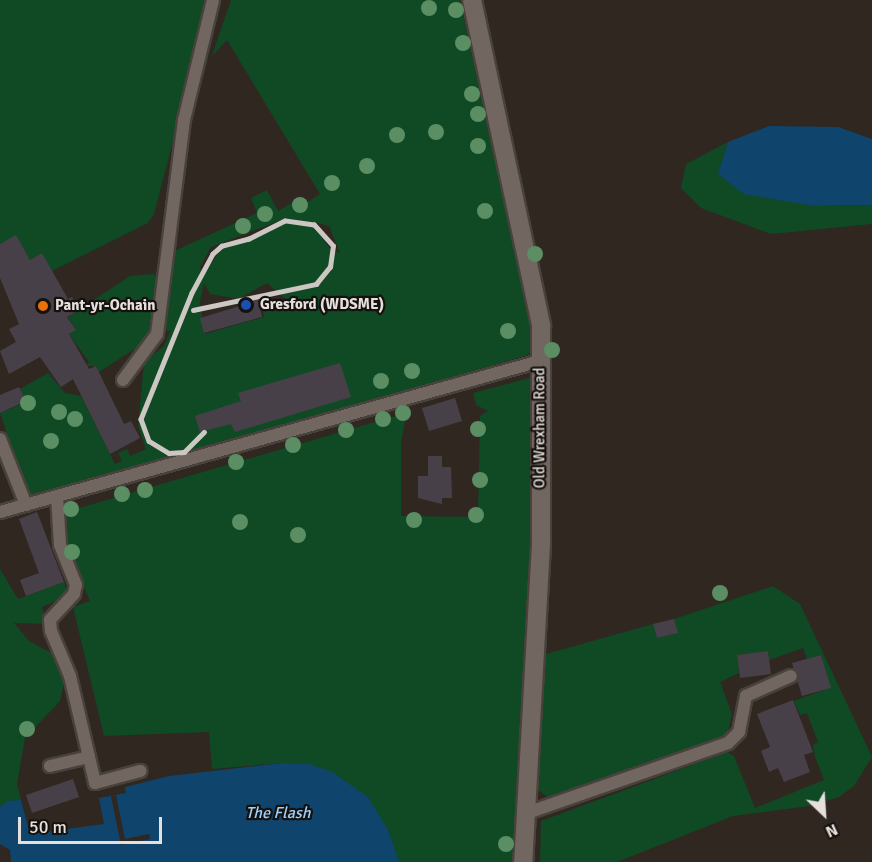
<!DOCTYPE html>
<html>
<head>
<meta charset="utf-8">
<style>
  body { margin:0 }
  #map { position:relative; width:872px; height:862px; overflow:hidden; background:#302720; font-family:Signika,sans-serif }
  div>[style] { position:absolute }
  .green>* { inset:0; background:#0f4a25 }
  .water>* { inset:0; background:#0f446c }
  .pier>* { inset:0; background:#302720 }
  .building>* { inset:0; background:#484049 }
  .roads { filter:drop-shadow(2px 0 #49423c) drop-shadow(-2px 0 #49423c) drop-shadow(0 2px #49423c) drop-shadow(0 -2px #49423c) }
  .service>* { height:12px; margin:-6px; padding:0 6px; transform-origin:6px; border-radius:6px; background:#726760 }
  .minor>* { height:18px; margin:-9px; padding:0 9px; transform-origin:9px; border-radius:9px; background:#726760 }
  .rail>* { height:4.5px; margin:-2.25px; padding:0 2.25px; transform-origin:2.25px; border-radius:2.25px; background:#cdc7c3 }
  .trees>* { width:16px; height:16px; margin:-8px; border-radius:50%; background:#5b8e63 }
  .dots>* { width:16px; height:16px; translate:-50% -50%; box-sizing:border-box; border:3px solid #15110e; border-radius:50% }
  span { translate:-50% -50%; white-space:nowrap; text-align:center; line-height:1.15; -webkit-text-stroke:4.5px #15110e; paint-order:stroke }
  .poi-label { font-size:15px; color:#e6e0dc; font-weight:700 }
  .left { translate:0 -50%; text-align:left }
  .street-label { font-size:15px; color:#e6e0dc }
  .water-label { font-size:16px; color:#9dd0fe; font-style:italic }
  .north { position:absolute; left:794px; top:784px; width:60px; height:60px; -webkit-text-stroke:4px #15110e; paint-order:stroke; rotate:155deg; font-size:16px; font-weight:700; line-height:24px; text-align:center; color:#e6e0dc }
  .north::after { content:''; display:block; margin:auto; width:21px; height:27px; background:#e6e0dc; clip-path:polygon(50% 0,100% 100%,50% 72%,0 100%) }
  .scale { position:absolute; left:18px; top:817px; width:144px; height:27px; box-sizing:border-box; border:3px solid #e6e0dc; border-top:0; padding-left:8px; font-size:18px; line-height:21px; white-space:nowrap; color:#e6e0dc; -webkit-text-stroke:4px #15110e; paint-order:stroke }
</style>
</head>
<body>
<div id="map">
  <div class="green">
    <div style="clip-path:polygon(0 0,210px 0,154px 214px,148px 223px,52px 271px,42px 253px,30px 260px,16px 236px,0 244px)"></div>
    <div style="clip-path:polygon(evenodd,231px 0,460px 0,535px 345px,528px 355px,29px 499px,0 413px,26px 402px,20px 389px,48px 373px,65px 393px,81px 396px,115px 464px,122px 461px,118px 453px,127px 449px,130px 456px,146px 449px,138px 426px,144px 362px,164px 346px,170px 331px,164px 330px,99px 372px,96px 366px,86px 366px,89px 362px,69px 334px,76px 330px,68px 317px,130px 276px,153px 274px,164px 282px,170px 253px,257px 213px,251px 198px,267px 190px,278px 211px,295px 201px,300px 207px,320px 194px,227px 40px,212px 56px,231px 0,279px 221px,281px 224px,259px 237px,223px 247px,202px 276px,200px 267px,211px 247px,279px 221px,231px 0,314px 222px,329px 226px,340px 253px,331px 250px,314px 227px,303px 223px,314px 222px,231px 0,204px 283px,210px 294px,238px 299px,267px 283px,286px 299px,262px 306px,264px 317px,205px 334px,200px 302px,204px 283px)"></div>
    <div style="clip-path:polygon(728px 142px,718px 174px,814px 206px,872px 205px,872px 224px,771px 234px,701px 208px,681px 188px,686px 164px)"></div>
    <div style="clip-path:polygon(533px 377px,531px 547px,514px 862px,398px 862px,388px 830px,281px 763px,212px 769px,209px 732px,104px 736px,73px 607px,90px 601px,70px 554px,62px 513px,406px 413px,401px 444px,401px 516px,478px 517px,480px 416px,488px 411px,476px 405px,473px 393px)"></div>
    <div style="clip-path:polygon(0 569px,18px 599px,64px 582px,69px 595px,42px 607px,46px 624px,14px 623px,29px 641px,53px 654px,65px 678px,60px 701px,25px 738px,17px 784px,21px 800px,0 807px)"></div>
    <div style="clip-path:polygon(773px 586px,800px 604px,872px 757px,854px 786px,839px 797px,809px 806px,733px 816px,617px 862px,540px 862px,541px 821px,727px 752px,734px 756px,755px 808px,824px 780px,815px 757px,813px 745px,818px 742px,807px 713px,800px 715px,794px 701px,830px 688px,821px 655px,807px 659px,803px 648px,769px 660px,768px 651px,737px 655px,739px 673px,720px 682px,732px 714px,727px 735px,550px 799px,538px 790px,539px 656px,653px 624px,657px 638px,677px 633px,674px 619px)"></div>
  </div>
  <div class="water">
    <div style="clip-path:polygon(769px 126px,838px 127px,872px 139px,872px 205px,814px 206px,744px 194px,718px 174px,728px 142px)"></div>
    <div style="clip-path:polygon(281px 763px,309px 764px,332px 772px,368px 797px,388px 830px,399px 862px,11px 862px,10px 850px,0 844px,0 807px,7px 801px,21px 800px,30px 834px,104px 824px,99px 798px,126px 793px,125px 787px,169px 776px)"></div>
  </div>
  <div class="pier">
    <div style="clip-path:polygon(116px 795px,125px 839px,149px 834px,150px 839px,121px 845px,111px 796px)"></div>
  </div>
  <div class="building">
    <div style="clip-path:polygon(16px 235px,30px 260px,42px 253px,68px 299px,72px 297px,79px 310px,67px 317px,76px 330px,69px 334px,89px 369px,96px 366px,124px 424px,131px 421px,140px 438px,110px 454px,73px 379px,61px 387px,40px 357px,9px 374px,0 351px,16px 342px,9px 329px,19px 324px,0 278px,0 244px)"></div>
    <div style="clip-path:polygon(257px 295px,262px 317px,204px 333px,200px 318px,240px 306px,239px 299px)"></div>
    <div style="clip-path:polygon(340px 363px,351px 397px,235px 432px,231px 424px,200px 432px,195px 416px,241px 401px,238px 393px)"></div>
    <div style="clip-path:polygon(19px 387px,26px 401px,0 413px,0 395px)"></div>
    <div style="clip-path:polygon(455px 398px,462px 421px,429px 431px,422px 408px)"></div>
    <div style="clip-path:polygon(428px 456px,442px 456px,442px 467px,451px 467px,452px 498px,442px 498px,442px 504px,418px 498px,418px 476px,428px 476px)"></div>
    <div style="clip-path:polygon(37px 512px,64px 582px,26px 596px,20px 580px,39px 573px,19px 519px)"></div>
    <div style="clip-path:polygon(674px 619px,678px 633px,657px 638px,653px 624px)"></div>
    <div style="clip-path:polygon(768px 651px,771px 674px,740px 678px,737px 655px)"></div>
    <div style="clip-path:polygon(821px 655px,831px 688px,802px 696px,792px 663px)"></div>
    <div style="clip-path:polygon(793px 700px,813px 752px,804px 755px,810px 772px,784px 782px,778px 768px,769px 772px,761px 751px,770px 747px,757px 714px)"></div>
    <div style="clip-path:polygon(73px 779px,79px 797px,32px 813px,26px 795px)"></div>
  </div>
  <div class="roads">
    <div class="service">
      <div style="left:123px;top:380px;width:57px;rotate:-53.5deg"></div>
      <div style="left:157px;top:334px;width:216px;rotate:-82.8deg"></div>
      <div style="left:184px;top:120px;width:123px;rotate:-76.4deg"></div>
      <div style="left:0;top:439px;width:71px;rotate:68.5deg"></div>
      <div style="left:57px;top:496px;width:49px;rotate:86.5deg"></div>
      <div style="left:60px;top:545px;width:43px;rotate:68.2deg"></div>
      <div style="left:76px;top:585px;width:9px;rotate:103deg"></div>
      <div style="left:74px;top:594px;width:35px;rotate:133deg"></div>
      <div style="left:50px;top:620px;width:11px;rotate:85deg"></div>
      <div style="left:51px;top:631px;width:49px;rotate:67.1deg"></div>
      <div style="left:70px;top:676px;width:110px;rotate:76.8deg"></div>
      <div style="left:95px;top:783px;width:47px;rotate:-14.9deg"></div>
      <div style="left:0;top:512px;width:561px;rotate:-15.62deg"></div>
      <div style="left:50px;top:766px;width:40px;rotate:-13deg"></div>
      <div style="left:524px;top:814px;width:216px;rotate:-19.2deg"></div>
      <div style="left:728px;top:743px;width:16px;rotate:-45deg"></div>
      <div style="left:739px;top:732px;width:37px;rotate:-79deg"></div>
      <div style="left:746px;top:696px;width:49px;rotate:-24deg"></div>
    </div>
    <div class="minor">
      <div style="left:472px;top:0;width:333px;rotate:78deg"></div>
      <div style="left:541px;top:326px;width:218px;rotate:90deg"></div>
      <div style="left:541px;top:544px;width:319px;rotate:93.2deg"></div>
    </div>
  </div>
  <div class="rail">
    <div style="left:193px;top:310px;width:126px;rotate:-11.9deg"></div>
    <div style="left:316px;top:284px;width:22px;rotate:-51deg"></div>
    <div style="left:330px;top:267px;width:21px;rotate:-82deg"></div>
    <div style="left:333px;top:246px;width:28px;rotate:-132deg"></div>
    <div style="left:314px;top:225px;width:29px;rotate:-172deg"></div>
    <div style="left:285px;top:221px;width:40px;rotate:153.4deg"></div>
    <div style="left:249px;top:239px;width:28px;rotate:165deg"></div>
    <div style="left:222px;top:246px;width:12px;rotate:138deg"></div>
    <div style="left:213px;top:254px;width:44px;rotate:118.3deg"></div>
    <div style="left:192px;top:293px;width:136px;rotate:112deg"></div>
    <div style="left:141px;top:419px;width:23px;rotate:70deg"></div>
    <div style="left:149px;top:441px;width:23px;rotate:31deg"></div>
    <div style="left:169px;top:453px;width:15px;rotate:-4deg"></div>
    <div style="left:184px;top:452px;width:28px;rotate:-45deg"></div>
  </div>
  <div class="trees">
    <div style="left:429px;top:8px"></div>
    <div style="left:456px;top:10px"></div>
    <div style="left:463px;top:43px"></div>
    <div style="left:472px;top:94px"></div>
    <div style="left:478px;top:114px"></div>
    <div style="left:436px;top:132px"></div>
    <div style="left:397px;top:135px"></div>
    <div style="left:478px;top:146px"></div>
    <div style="left:367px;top:166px"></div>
    <div style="left:332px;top:183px"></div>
    <div style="left:300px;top:205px"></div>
    <div style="left:485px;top:211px"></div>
    <div style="left:265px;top:214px"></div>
    <div style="left:243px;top:226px"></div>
    <div style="left:535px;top:254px"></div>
    <div style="left:508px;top:331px"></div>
    <div style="left:552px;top:350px"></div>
    <div style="left:412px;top:371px"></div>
    <div style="left:381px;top:381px"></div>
    <div style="left:28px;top:403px"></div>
    <div style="left:59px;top:412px"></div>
    <div style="left:403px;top:413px"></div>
    <div style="left:75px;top:419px"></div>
    <div style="left:383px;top:419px"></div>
    <div style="left:478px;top:429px"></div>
    <div style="left:346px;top:430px"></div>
    <div style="left:51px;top:441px"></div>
    <div style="left:293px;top:445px"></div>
    <div style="left:236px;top:462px"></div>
    <div style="left:480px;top:480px"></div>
    <div style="left:145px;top:490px"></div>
    <div style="left:122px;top:494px"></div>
    <div style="left:71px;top:509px"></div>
    <div style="left:476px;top:515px"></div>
    <div style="left:414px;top:520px"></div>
    <div style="left:240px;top:522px"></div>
    <div style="left:298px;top:535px"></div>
    <div style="left:72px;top:552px"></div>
    <div style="left:720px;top:593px"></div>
    <div style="left:27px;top:729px"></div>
    <div style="left:506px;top:844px"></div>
  </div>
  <div class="dots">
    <div style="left:246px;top:305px;background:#1a4fb4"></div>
    <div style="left:43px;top:306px;background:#e8710a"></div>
  </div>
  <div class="poi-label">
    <span class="left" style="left:260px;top:305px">Gresford (WDSME)</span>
    <span class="left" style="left:55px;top:306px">Pant-yr-Ochain</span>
  </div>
  <div class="street-label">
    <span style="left:540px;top:428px;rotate:-90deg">Old Wrexham Road</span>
  </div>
  <div class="water-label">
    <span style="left:278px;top:813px">The Flash</span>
  </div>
  <div class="north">N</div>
  <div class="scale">50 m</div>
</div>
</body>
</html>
